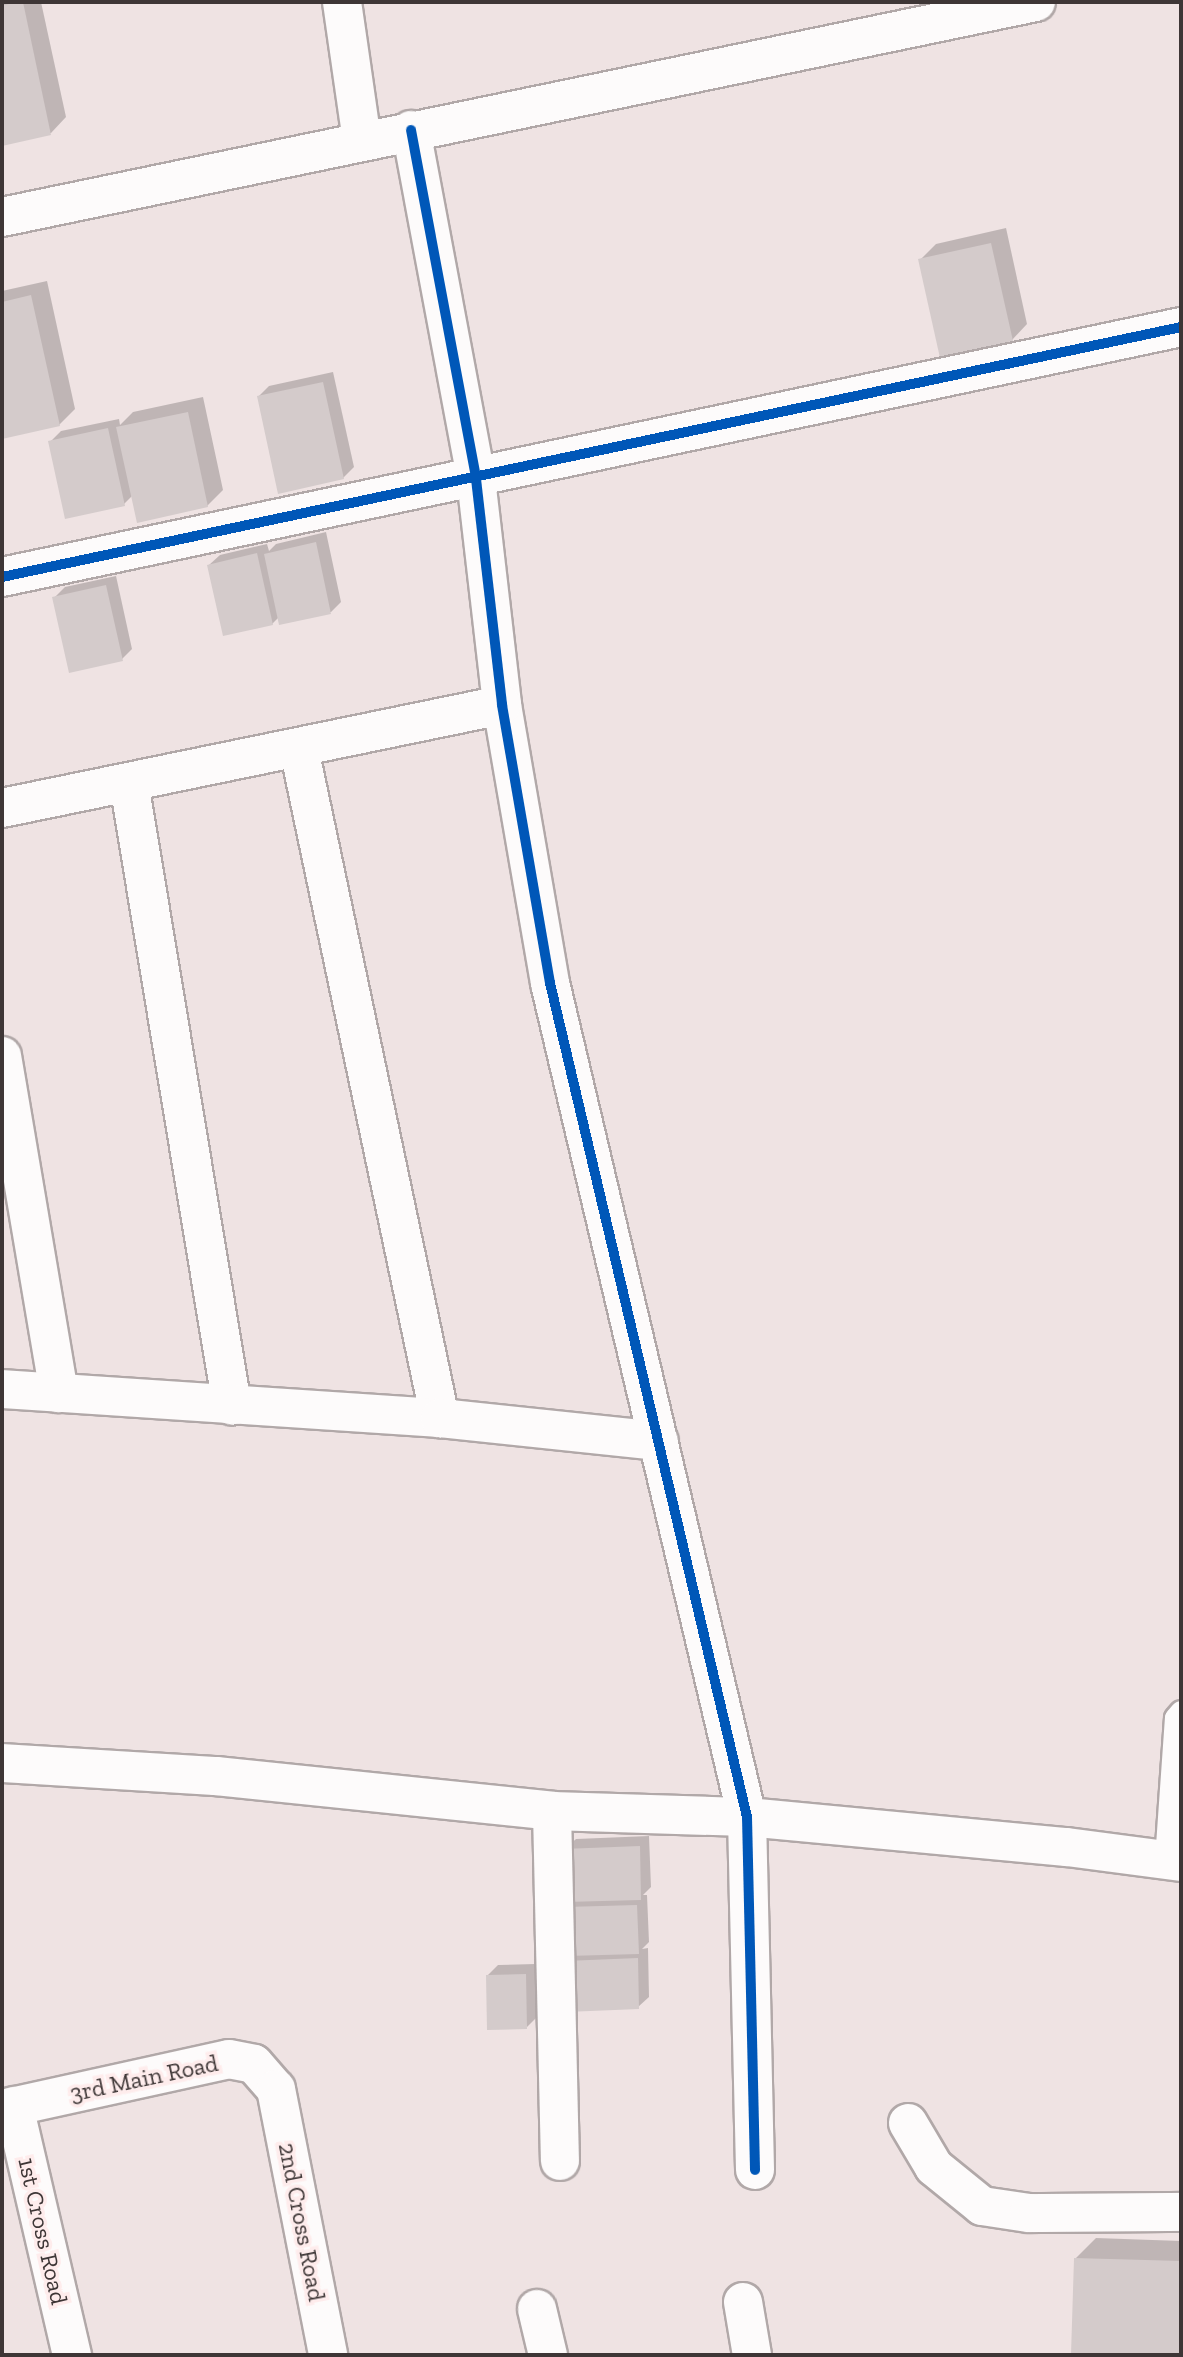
<!DOCTYPE html>
<html>
<head>
<meta charset="utf-8">
<style>
  body { margin:0 }
  #map { position:relative; width:1183px; height:2357px; overflow:hidden; background:#efe3e3; font-family:"Zilla Slab",serif }
  div>[style] { position:absolute }
  .shadow>* { inset:0; background:#0003 }
  .building>* { inset:0; background:#d4cbcb }
  .roads { filter:drop-shadow(2px 0 #b1a8a8) drop-shadow(-2px 0 #b1a8a8) drop-shadow(0 2px #b1a8a8) drop-shadow(0 -2px #b1a8a8) }
  .service>* { height:23px; margin:-11.5px; padding:0 11.5px; transform-origin:11.5px; border-radius:11.5px; background:#fdfbfb }
  .minor>* { height:38px; margin:-19px; padding:0 19px; transform-origin:19px; border-radius:19px; background:#fdfbfb }
  .tertiary>* { height:38px; margin:-19px; padding:0 19px; transform-origin:19px; border-radius:19px; background:#fdfbfb }
  .secondary>* { height:38px; margin:-19px; padding:0 19px; transform-origin:19px; border-radius:19px; background:#fdfbfb }
  .cycleway>* { height:10px; margin:-5px; padding:0 5px; transform-origin:5px; border-radius:5px; background:#0057b8 }
  span { translate:-50% -50%; white-space:nowrap; text-align:center; line-height:1.15; -webkit-text-stroke:7px #feecec; paint-order:stroke }
  .street-label { font-size:24px; color:#3e3636 }
  .frame { position:absolute; inset:0; border:4px solid #3e3636; pointer-events:none }
</style>
</head>
<body>
<div id="map">
  <div class="shadow">
    <div style="clip-path:polygon(2px 2px,41px 2px,66px 117px,51px 133px,2px 144px)"></div>
    <div style="clip-path:polygon(1006px 228px,1027px 324px,1012px 340px,920px 260px,936px 244px)"></div>
    <div style="clip-path:polygon(47px 281px,75px 409px,59px 425px,2px 437px,2px 291px)"></div>
    <div style="clip-path:polygon(333px 372px,354px 467px,343px 478px,258px 397px,269px 386px)"></div>
    <div style="clip-path:polygon(203px 397px,223px 490px,207px 506px,132px 496px,124px 504px,50px 442px,61px 431px,119px 419px,120px 425px,133px 412px)"></div>
    <div style="clip-path:polygon(326px 532px,341px 602px,331px 612px,279px 617px,272px 624px,209px 565px,220px 555px,267px 544px,269px 551px,276px 544px)"></div>
    <div style="clip-path:polygon(116px 576px,132px 649px,122px 659px,54px 598px,65px 587px)"></div>
    <div style="clip-path:polygon(649px 1836px,651px 1887px,643px 1895px,647px 1895px,649px 1942px,642px 1949px,648px 1948px,649px 1997px,638px 2007px,568px 2010px,565px 1849px,576px 1839px)"></div>
    <div style="clip-path:polygon(535px 1964px,537px 2017px,527px 2027px,487px 1976px,498px 1965px)"></div>
    <div style="clip-path:polygon(1096px 2238px,1181px 2241px,1181px 2355px,1073px 2355px,1076px 2258px)"></div>
  </div>
  <div class="building">
    <div style="clip-path:polygon(23px 2px,51px 135px,2px 146px,2px 5px)"></div>
    <div style="clip-path:polygon(991px 243px,1013px 341px,940px 358px,918px 259px)"></div>
    <div style="clip-path:polygon(31px 295px,60px 426px,2px 439px,2px 302px)"></div>
    <div style="clip-path:polygon(323px 382px,344px 479px,278px 494px,257px 396px)"></div>
    <div style="clip-path:polygon(188px 412px,208px 507px,137px 523px,116px 427px)"></div>
    <div style="clip-path:polygon(108px 428px,125px 506px,65px 519px,48px 441px)"></div>
    <div style="clip-path:polygon(316px 542px,331px 614px,279px 625px,264px 554px)"></div>
    <div style="clip-path:polygon(257px 553px,273px 625px,223px 636px,207px 565px)"></div>
    <div style="clip-path:polygon(106px 585px,123px 661px,69px 673px,52px 597px)"></div>
    <div style="clip-path:polygon(640px 1846px,641px 1900px,565px 1902px,563px 1849px)"></div>
    <div style="clip-path:polygon(637px 1905px,639px 1954px,567px 1956px,565px 1907px)"></div>
    <div style="clip-path:polygon(638px 1958px,639px 2009px,566px 2012px,565px 1961px)"></div>
    <div style="clip-path:polygon(526px 1974px,527px 2029px,487px 2030px,486px 1975px)"></div>
    <div style="clip-path:polygon(1074px 2258px,1181px 2261px,1181px 2355px,1071px 2355px)"></div>
  </div>
  <div class="roads">
    <div class="service">
      <div style="left:1166px;top:1860px;width:142px;rotate:-86deg"></div>
      <div style="left:1176px;top:1718px;width:8px;rotate:-50deg"></div>
    </div>
    <div class="minor">
      <div style="left:342px;top:2px;width:139px;rotate:81.8deg"></div>
      <div style="left:411px;top:130px;width:355px;rotate:79.4deg"></div>
      <div style="left:476px;top:479px;width:227px;rotate:83.4deg"></div>
      <div style="left:502px;top:705px;width:282px;rotate:80.2deg"></div>
      <div style="left:550px;top:983px;width:857px;rotate:76.71deg"></div>
      <div style="left:747px;top:1817px;width:353px;rotate:88.7deg"></div>
      <div style="left:2px;top:577px;width:1205px;rotate:-11.97deg"></div>
      <div style="left:299px;top:749px;width:684px;rotate:78.1deg"></div>
      <div style="left:129px;top:783px;width:631px;rotate:80.61deg"></div>
      <div style="left:2px;top:808px;width:510px;rotate:-11.64deg"></div>
      <div style="left:2px;top:1056px;width:342px;rotate:80.4deg"></div>
      <div style="left:2px;top:1389px;width:439px;rotate:3.8deg"></div>
      <div style="left:440px;top:1418px;width:220px;rotate:6deg"></div>
      <div style="left:552px;top:1811px;width:350px;rotate:88.7deg"></div>
      <div style="left:14px;top:2106px;width:256px;rotate:76.9deg"></div>
      <div style="left:2px;top:2109px;width:232px;rotate:-12.4deg"></div>
      <div style="left:229px;top:2059px;width:25px;rotate:11deg"></div>
      <div style="left:254px;top:2064px;width:33px;rotate:49deg"></div>
      <div style="left:276px;top:2089px;width:271px;rotate:78.9deg"></div>
      <div style="left:908px;top:2123px;width:51px;rotate:59.4deg"></div>
      <div style="left:934px;top:2167px;width:62px;rotate:39.1deg"></div>
      <div style="left:982px;top:2206px;width:48px;rotate:8.5deg"></div>
      <div style="left:1029px;top:2213px;width:152px;rotate:-0.4deg"></div>
      <div style="left:743px;top:2302px;width:54px;rotate:80.4deg"></div>
      <div style="left:537px;top:2309px;width:47px;rotate:76.6deg"></div>
    </div>
    <div class="tertiary">
      <div style="left:2px;top:1763px;width:214px;rotate:3.5deg"></div>
      <div style="left:216px;top:1776px;width:338px;rotate:5.9deg"></div>
      <div style="left:552px;top:1811px;width:195px;rotate:1.8deg"></div>
      <div style="left:747px;top:1817px;width:321px;rotate:5.4deg"></div>
      <div style="left:1067px;top:1847px;width:115px;rotate:7.5deg"></div>
    </div>
    <div class="secondary">
      <div style="left:2px;top:217px;width:1056px;rotate:-11.75deg"></div>
    </div>
  </div>
  <div class="cycleway">
    <div style="left:411px;top:130px;width:355px;rotate:79.4deg"></div>
    <div style="left:476px;top:479px;width:227px;rotate:83.4deg"></div>
    <div style="left:502px;top:705px;width:282px;rotate:80.2deg"></div>
    <div style="left:550px;top:983px;width:857px;rotate:76.71deg"></div>
    <div style="left:747px;top:1817px;width:353px;rotate:88.7deg"></div>
    <div style="left:2px;top:577px;width:1205px;rotate:-11.97deg"></div>
  </div>
  <div class="street-label">
    <span style="left:144px;top:2078px;rotate:-12deg">3rd Main Road</span>
    <span style="left:302px;top:2222px;rotate:79deg">2nd Cross Road</span>
    <span style="left:43px;top:2231px;rotate:77deg">1st Cross Road</span>
  </div>
  <div class="frame"></div>
</div>
</body>
</html>
